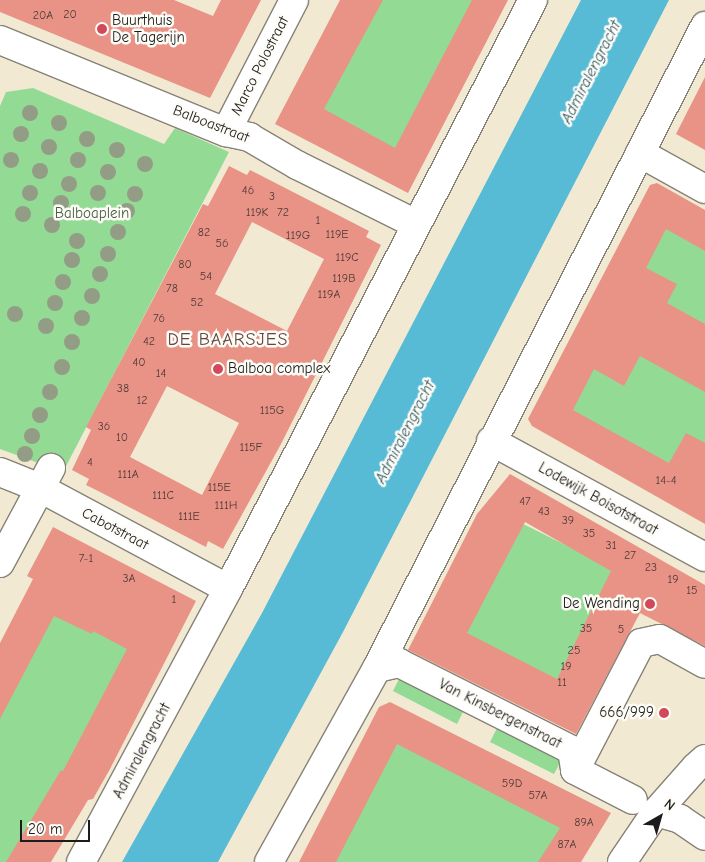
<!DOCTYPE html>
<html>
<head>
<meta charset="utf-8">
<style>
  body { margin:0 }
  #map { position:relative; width:705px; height:862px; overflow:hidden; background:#f2e9d2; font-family:"Comic Neue",sans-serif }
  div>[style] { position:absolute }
  .green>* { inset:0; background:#93da95 }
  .water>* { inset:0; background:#57bbd6 }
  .building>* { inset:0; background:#e99387 }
  .roads { filter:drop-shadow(1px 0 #878277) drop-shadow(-1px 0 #878277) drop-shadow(0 1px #878277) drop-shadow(0 -1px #878277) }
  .street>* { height:28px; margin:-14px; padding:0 14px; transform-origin:14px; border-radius:14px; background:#fff }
  .trees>* { width:16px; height:16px; margin:-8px; border-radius:50%; background:#939d85 }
  .dots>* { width:14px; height:14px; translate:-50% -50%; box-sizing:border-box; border:2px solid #fdfcf7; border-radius:50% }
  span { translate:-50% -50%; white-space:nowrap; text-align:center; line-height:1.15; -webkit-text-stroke:5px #fdfcf7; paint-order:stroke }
  .number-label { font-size:12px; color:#4f3a37 }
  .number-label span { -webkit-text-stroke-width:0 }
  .poi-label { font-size:15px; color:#1c1c1c }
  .left { translate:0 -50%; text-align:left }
  .right { translate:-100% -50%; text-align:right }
  .street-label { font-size:15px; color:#1c1c1c }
  .park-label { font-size:15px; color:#465e46 }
  .water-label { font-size:16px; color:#345c66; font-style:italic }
  .quarter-label { font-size:18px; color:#644641; letter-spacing:1px }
  .north { position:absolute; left:635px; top:792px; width:50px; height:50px; -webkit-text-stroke:4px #fdfcf7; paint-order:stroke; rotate:38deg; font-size:14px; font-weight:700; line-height:20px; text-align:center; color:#1c1c1c }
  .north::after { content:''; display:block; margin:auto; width:18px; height:22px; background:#1c1c1c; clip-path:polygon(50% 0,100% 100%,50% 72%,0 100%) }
  .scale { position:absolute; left:20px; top:820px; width:70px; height:22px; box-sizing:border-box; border:2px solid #1c1c1c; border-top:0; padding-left:6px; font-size:15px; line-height:18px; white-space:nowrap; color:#1c1c1c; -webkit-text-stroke:4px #fdfcf7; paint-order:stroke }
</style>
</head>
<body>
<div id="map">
  <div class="green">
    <div style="clip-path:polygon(362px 0,480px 0,396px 166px,304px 119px)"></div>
    <div style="clip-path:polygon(33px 88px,164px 144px,175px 128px,229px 152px,63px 472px,0 449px,0 106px,6px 92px)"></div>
    <div style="clip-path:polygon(652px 205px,705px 235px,705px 502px,557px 417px)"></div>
    <div style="clip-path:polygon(511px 518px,620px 572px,562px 695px,443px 645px)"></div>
    <div style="clip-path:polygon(67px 562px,169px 616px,38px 862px,0 862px,0 700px)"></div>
    <div style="clip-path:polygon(402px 673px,466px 706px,457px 724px,393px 691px)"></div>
    <div style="clip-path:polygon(499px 724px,563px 757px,554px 774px,490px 742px)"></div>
    <div style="clip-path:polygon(398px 734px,572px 832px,551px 862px,323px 862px)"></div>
  </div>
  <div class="water">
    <div style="clip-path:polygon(581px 0,669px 0,343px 632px,218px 862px,122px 862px,262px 613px)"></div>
  </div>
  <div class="building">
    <div style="clip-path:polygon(0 0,174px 0,213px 16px,221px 0,261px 0,210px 98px,0 12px)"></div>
    <div style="clip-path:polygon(340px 0,383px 0,324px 109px,395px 148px,472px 0,508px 0,408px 193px,275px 124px)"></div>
    <div style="clip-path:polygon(705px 77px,705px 150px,676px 134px)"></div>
    <div style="clip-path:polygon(evenodd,229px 166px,247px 175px,250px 170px,336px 214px,369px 231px,366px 237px,381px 245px,281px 444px,223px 549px,208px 541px,206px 547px,102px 493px,86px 485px,89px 479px,72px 470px,91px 430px,86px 427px,203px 204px,208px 206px,229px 166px,252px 222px,324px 259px,287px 331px,215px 294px,252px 222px,229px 166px,167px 386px,239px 423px,202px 495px,130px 457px,167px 386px)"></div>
    <div style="clip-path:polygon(657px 183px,705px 210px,705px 251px,666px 229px,646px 268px,677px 284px,667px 303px,705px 324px,705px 392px,640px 356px,624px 386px,594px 369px,573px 410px,669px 463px,686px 433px,705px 443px,705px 524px,532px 426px,528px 419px,650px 185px)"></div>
    <div style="clip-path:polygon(evenodd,510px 474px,705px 585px,705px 646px,640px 613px,576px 734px,408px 650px,477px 514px,510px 474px,525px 522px,611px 571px,557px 679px,467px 633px,525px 522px)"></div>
    <div style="clip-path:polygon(53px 527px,196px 601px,110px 769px,93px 799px,88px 800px,51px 862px,6px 862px,61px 770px,63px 771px,127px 649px,93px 631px,92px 634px,54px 616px,0 719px,0 643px,33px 579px,27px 576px)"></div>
    <div style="clip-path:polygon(390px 702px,611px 813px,581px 862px,538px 862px,560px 828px,397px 744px,336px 862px,299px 862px,379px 707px)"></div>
  </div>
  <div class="roads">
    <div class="street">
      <div style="left:0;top:40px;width:244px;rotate:22.2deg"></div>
      <div style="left:226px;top:132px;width:24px;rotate:12deg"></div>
      <div style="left:249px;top:137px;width:56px;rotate:30.3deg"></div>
      <div style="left:297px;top:165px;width:133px;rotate:26.4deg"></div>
      <div style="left:226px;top:132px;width:148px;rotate:-62.7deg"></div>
      <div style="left:640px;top:153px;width:74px;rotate:29deg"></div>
      <div style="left:491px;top:441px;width:243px;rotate:28.5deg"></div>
      <div style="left:0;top:472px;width:43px;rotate:21.8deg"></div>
      <div style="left:40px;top:488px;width:213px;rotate:28.2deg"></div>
      <div style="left:0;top:563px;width:108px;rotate:-61.8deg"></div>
      <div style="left:377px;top:668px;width:23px;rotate:-13deg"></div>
      <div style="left:399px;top:663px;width:194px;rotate:26.7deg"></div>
      <div style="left:572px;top:750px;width:20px;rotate:81deg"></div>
      <div style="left:575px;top:770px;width:65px;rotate:27.3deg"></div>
      <div style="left:575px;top:770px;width:143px;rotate:-62.5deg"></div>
      <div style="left:641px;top:643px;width:19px;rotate:-12deg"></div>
      <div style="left:660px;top:639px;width:51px;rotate:29.1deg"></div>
      <div style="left:656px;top:812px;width:25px;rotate:16deg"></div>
      <div style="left:680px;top:819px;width:30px;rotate:34deg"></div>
      <div style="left:81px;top:862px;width:310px;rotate:-61.7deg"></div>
      <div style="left:228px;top:589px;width:663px;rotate:-62.62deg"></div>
      <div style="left:269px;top:862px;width:222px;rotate:-60.9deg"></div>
      <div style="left:377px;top:668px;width:721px;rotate:-62.94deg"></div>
      <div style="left:622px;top:862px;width:60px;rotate:-55.8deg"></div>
      <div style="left:656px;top:812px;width:60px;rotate:-48.4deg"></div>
      <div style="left:696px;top:767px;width:12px;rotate:-42deg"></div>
    </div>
  </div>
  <div class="trees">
    <div style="left:30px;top:113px"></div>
    <div style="left:59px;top:123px"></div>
    <div style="left:21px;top:134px"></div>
    <div style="left:87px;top:139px"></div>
    <div style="left:49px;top:147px"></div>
    <div style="left:117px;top:150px"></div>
    <div style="left:11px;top:160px"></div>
    <div style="left:78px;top:160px"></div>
    <div style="left:145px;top:164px"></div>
    <div style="left:40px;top:171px"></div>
    <div style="left:108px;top:172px"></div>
    <div style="left:69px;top:184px"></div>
    <div style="left:30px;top:193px"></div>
    <div style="left:98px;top:193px"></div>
    <div style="left:135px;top:194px"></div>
    <div style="left:61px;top:203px"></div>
    <div style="left:127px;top:211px"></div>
    <div style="left:23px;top:214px"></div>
    <div style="left:52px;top:225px"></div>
    <div style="left:118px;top:232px"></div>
    <div style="left:77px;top:241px"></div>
    <div style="left:108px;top:254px"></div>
    <div style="left:72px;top:260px"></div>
    <div style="left:100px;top:274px"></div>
    <div style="left:63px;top:282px"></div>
    <div style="left:92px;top:296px"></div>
    <div style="left:55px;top:303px"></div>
    <div style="left:15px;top:314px"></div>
    <div style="left:82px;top:318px"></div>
    <div style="left:46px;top:326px"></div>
    <div style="left:72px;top:342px"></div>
    <div style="left:62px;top:367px"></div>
    <div style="left:50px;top:392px"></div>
    <div style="left:40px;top:415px"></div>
    <div style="left:32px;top:436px"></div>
    <div style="left:25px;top:454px"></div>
  </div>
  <div class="dots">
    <div style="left:102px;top:29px;background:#d1495b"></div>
    <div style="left:218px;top:369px;background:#d1495b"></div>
    <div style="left:650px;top:604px;background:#d1495b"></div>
    <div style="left:664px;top:713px;background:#d1495b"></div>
  </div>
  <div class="number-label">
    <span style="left:70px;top:15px">20</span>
    <span style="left:43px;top:16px">20A</span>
    <span style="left:248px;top:191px">46</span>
    <span style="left:272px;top:197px">3</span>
    <span style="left:257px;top:213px">119K</span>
    <span style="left:283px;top:213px">72</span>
    <span style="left:318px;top:221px">1</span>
    <span style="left:204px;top:233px">82</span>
    <span style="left:337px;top:235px">119E</span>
    <span style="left:298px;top:236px">119G</span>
    <span style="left:222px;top:244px">56</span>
    <span style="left:347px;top:258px">119C</span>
    <span style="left:185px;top:265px">80</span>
    <span style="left:206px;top:277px">54</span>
    <span style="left:344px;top:279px">119B</span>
    <span style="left:172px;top:289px">78</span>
    <span style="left:329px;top:295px">119A</span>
    <span style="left:197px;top:303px">52</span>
    <span style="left:159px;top:319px">76</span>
    <span style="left:149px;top:342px">42</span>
    <span style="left:139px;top:363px">40</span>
    <span style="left:161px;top:374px">14</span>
    <span style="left:123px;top:389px">38</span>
    <span style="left:142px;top:401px">12</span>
    <span style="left:272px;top:411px">115G</span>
    <span style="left:104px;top:427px">36</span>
    <span style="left:122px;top:438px">10</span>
    <span style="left:251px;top:448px">115F</span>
    <span style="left:90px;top:463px">4</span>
    <span style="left:128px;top:475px">111A</span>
    <span style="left:666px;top:481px">14-4</span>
    <span style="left:219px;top:488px">115E</span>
    <span style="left:163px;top:496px">111C</span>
    <span style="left:525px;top:502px">47</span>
    <span style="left:226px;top:506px">111H</span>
    <span style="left:544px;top:512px">43</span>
    <span style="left:189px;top:517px">111E</span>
    <span style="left:568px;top:521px">39</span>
    <span style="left:589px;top:534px">35</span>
    <span style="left:611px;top:546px">31</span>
    <span style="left:630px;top:556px">27</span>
    <span style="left:86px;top:559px">7-1</span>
    <span style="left:651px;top:568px">23</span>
    <span style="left:129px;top:579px">3A</span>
    <span style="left:673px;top:580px">19</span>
    <span style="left:692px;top:591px">15</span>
    <span style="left:174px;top:600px">1</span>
    <span style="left:586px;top:629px">35</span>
    <span style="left:621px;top:630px">5</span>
    <span style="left:574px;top:651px">25</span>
    <span style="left:566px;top:667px">19</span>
    <span style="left:562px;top:683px">11</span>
    <span style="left:512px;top:784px">59D</span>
    <span style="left:538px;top:796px">57A</span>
    <span style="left:584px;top:823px">89A</span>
    <span style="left:567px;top:845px">87A</span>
  </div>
  <div class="poi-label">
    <span class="left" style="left:112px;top:29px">Buurthuis<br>De Tagerijn</span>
    <span class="left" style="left:228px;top:369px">Balboa complex</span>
    <span class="right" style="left:640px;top:604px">De Wending</span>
    <span class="right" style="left:654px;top:713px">666/999</span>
  </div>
  <div class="street-label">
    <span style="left:260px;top:66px;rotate:-63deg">Marco Polostraat</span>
    <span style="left:211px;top:124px;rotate:21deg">Balboastraat</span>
    <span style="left:598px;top:499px;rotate:29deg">Lodewijk Boisotstraat</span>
    <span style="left:115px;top:529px;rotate:28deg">Cabotstraat</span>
    <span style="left:500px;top:714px;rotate:27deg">Van Kinsbergenstraat</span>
    <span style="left:142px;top:751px;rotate:-62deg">Admiralengracht</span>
  </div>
  <div class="park-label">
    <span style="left:92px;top:214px">Balboaplein</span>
  </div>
  <div class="water-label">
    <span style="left:591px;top:72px;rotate:-63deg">Admiralengracht</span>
    <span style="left:405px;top:432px;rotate:-63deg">Admiralengracht</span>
  </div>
  <div class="quarter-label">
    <span style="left:228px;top:340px">DE BAARSJES</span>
  </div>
  <div class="north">N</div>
  <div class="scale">20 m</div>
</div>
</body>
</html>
